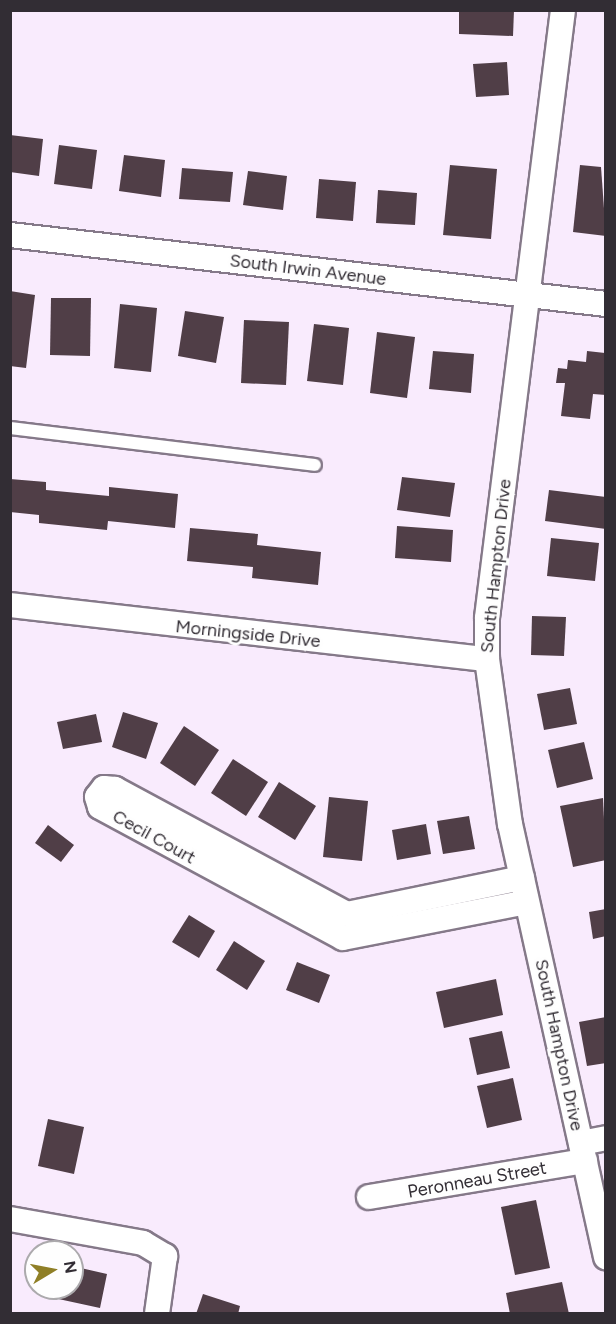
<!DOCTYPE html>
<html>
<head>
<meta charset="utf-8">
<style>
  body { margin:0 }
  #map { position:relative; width:616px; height:1324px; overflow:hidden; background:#f9ebfd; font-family:Figtree,sans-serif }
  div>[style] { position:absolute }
  .building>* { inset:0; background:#503e47 }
  .roads { filter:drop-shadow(2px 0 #857989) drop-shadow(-2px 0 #857989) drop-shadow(0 2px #857989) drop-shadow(0 -2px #857989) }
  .lane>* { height:12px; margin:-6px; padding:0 6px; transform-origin:6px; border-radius:6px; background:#fff }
  .street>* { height:24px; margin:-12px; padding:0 12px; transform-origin:12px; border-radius:12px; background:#fff }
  span { translate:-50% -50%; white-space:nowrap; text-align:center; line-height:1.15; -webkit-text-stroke:6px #fefefe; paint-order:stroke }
  .street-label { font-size:18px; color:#322d34 }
  .frame { position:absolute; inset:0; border:12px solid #322d34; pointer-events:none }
  .north { position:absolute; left:24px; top:1240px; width:60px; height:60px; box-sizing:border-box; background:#fefefe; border:2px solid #acaaad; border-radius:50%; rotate:80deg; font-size:16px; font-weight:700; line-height:24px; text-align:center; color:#322d34 }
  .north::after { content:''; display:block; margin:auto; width:21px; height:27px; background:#8f7f26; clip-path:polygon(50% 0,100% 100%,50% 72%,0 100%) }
</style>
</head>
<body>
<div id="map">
  <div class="building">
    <div style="clip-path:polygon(459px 10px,514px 10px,513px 36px,459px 34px)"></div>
    <div style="clip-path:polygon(507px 62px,509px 95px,476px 97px,473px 64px)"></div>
    <div style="clip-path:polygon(10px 135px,43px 139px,39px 176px,10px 172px)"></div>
    <div style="clip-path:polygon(59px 145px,97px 150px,92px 189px,54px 184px)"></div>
    <div style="clip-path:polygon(124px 155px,165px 160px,161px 197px,119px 191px)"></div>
    <div style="clip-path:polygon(450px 165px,497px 169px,491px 239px,443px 235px)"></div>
    <div style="clip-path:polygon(580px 165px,601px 167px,606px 236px,573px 232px)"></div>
    <div style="clip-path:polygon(182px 168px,233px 172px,230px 202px,179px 199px)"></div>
    <div style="clip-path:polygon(248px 171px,287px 176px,283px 210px,243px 205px)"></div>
    <div style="clip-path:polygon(319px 179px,356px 182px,353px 221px,316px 218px)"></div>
    <div style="clip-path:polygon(378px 190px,417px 193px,415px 225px,376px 223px)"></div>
    <div style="clip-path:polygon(10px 291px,35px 295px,26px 368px,10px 366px)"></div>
    <div style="clip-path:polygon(51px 298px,91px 298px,90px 356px,50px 355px)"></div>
    <div style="clip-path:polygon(120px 304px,157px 308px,151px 372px,114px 368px)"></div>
    <div style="clip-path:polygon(185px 311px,224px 317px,216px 363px,178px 356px)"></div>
    <div style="clip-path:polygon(244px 320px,289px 322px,286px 385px,241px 383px)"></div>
    <div style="clip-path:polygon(314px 324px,349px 328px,343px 385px,307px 381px)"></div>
    <div style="clip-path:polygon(377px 332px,415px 337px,407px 398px,370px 393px)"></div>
    <div style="clip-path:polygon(433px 351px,474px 354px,471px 393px,429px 389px)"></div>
    <div style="clip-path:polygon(587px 351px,605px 353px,606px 395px,593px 394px,590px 419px,561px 416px,565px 383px,556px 383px,558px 368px,567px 369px,568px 360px,586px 362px)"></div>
    <div style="clip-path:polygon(402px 477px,455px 483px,450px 517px,397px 510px)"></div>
    <div style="clip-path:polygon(10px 479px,46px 482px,46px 490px,109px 496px,109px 487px,178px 494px,175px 528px,108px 521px,107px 530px,39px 523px,39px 515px,10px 512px)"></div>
    <div style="clip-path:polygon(549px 490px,606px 497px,606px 529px,545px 521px)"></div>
    <div style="clip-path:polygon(397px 526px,453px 530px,451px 562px,395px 558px)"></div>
    <div style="clip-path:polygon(190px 528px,258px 534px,257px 545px,321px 552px,318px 585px,252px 578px,253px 567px,187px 561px)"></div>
    <div style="clip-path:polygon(551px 538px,599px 543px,595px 581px,547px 576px)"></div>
    <div style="clip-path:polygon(532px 616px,566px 617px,564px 656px,531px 655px)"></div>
    <div style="clip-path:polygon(570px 688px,577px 724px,544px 730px,537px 694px)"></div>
    <div style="clip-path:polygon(123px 712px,158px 723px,146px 759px,112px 747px)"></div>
    <div style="clip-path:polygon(96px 714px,102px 742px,63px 749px,57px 722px)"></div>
    <div style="clip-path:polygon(184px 726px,219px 750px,195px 786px,160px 763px)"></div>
    <div style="clip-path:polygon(584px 742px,593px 779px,557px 788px,548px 750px)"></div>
    <div style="clip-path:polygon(233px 759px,268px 782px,246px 816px,211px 793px)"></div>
    <div style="clip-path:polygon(279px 782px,316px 806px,295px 840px,258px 817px)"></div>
    <div style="clip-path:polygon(329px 797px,368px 801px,362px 861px,323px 857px)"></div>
    <div style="clip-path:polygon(603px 798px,606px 860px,573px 867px,560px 806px)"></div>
    <div style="clip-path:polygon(469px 816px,475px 849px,443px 854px,437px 821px)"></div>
    <div style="clip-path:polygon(426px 824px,431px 854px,397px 860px,392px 830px)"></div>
    <div style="clip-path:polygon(48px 825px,74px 845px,61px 862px,35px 843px)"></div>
    <div style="clip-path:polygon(606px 909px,606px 936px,593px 939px,589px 912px)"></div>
    <div style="clip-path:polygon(189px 915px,215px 931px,199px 958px,172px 942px)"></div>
    <div style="clip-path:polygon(234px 941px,265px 961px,247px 990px,216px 970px)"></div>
    <div style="clip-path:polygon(297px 962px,330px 975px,319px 1003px,286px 990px)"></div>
    <div style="clip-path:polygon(496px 979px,503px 1015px,444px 1028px,436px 992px)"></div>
    <div style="clip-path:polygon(606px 1017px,606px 1063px,587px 1066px,579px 1022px)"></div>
    <div style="clip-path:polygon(502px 1031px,510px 1068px,477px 1075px,469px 1038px)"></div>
    <div style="clip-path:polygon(513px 1078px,522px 1120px,487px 1128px,477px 1086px)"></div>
    <div style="clip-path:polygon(48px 1119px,84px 1127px,74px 1174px,38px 1166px)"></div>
    <div style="clip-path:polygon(536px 1200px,550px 1268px,515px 1275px,501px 1207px)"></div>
    <div style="clip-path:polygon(72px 1266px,107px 1274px,100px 1308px,40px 1295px,41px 1288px,72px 1288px)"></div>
    <div style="clip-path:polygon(562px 1282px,569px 1314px,510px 1314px,506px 1293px)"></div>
    <div style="clip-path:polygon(203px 1294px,240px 1306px,238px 1314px,196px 1314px)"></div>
  </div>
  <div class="roads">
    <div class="lane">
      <div style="left:10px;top:428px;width:307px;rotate:6.9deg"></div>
    </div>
    <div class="street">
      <div style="left:563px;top:10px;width:613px;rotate:97.13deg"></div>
      <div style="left:487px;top:618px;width:41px;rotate:90deg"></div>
      <div style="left:487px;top:659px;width:167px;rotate:82.1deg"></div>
      <div style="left:510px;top:824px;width:444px;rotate:77.5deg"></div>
      <div style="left:10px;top:235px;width:600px;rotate:6.6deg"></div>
      <div style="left:10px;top:605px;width:480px;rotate:6.5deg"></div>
      <div style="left:522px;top:878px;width:179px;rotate:168.4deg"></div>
      <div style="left:347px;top:914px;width:264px;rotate:-151.7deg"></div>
      <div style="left:115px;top:789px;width:11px;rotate:-175deg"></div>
      <div style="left:104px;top:788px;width:11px;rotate:128deg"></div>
      <div style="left:97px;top:797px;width:10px;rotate:73deg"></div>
      <div style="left:100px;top:807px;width:276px;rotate:28.3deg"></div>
      <div style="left:343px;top:938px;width:187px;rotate:-11.1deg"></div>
      <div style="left:581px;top:1143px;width:25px;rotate:-11deg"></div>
      <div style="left:369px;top:1197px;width:219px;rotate:-9.5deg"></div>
      <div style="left:10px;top:1219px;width:135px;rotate:10.2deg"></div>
      <div style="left:143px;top:1243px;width:26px;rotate:31deg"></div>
      <div style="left:165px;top:1256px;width:59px;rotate:97.9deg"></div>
    </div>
  </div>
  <div class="street-label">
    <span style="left:308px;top:270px;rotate:7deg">South Irwin Avenue</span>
    <span style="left:496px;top:566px;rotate:-84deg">South Hampton Drive</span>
    <span style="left:248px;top:634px;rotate:6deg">Morningside Drive</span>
    <span style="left:154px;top:837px;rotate:29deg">Cecil Court</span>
    <span style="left:559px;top:1045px;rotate:78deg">South Hampton Drive</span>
    <span style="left:477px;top:1180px;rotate:-10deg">Peronneau Street</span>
  </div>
  <div class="frame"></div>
  <div class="north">N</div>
</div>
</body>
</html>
